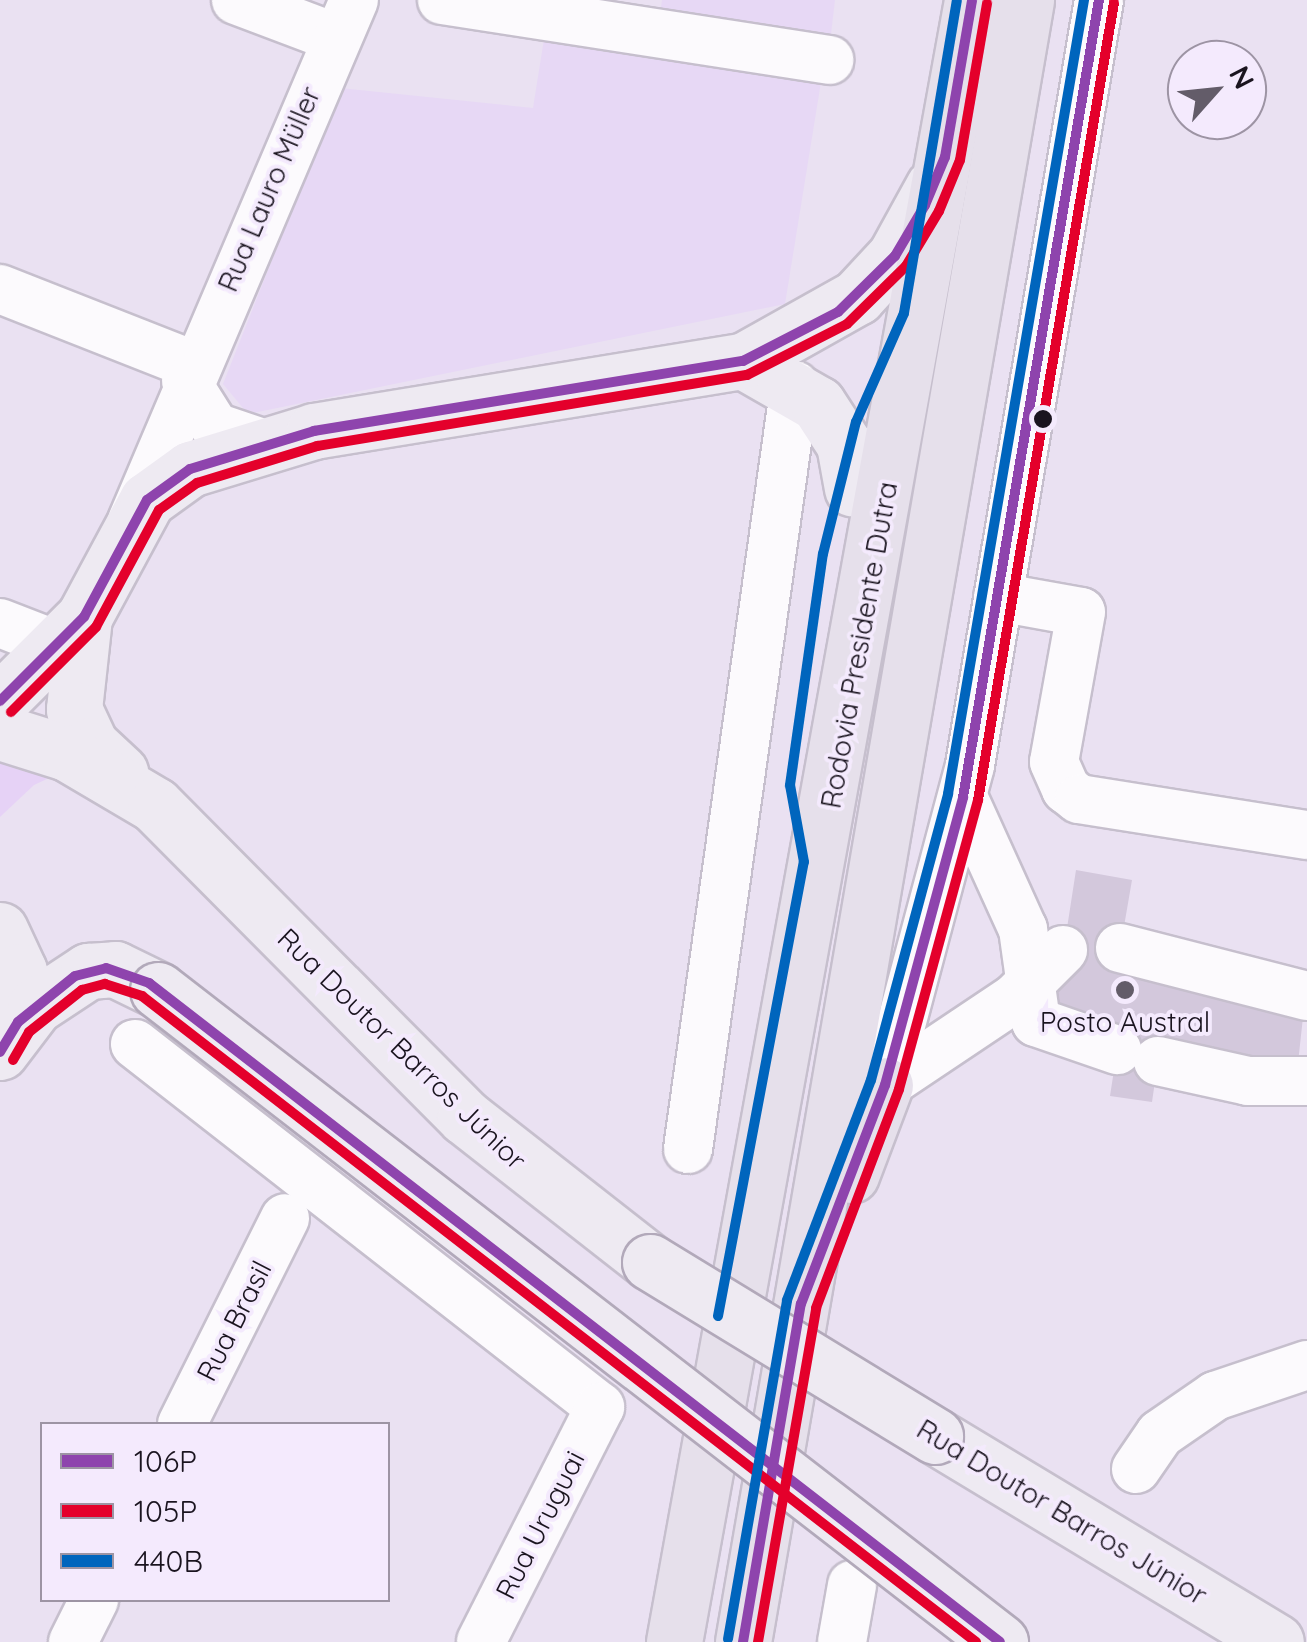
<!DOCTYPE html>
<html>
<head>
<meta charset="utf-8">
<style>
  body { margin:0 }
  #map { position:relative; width:1307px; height:1642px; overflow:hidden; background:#eae1f2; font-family:Quicksand,sans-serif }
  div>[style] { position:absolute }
  .built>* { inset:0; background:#e7d8f5 }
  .green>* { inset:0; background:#e6d2f6 }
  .building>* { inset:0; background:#d3c8dc }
  .roads { filter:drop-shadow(2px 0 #c6bfcd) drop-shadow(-2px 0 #c6bfcd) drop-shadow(0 2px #c6bfcd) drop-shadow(0 -2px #c6bfcd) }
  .minor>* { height:48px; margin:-24px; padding:0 24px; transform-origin:24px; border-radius:24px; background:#fcfafd }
  .major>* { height:55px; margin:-27.5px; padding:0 27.5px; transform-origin:27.5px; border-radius:27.5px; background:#eeeaf2 }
  .highway>* { height:55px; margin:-27.5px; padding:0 27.5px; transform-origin:27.5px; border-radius:27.5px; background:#e6e0eb }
  .bridges { filter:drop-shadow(2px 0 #b2a9ba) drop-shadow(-2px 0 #b2a9ba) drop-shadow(0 2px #b2a9ba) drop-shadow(0 -2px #b2a9ba) }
  .major-bridge>* { height:55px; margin:-27.5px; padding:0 27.5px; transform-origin:27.5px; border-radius:27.5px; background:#eeeaf2 }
  .bus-1>* { height:10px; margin:-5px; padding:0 5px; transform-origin:5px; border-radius:5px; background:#8e44ad }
  .bus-2>* { height:10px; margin:-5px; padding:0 5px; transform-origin:5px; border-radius:5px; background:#e4002b }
  .bus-3>* { height:10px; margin:-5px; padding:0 5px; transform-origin:5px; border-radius:5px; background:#0065bd }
  .dots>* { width:28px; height:28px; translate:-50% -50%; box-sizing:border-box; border:5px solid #f4eafd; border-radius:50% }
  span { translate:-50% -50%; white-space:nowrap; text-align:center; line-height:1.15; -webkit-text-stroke:8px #f4eafd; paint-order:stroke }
  .street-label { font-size:28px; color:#1a141f }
  .poi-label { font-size:28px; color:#1a141f }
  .legend { position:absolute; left:40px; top:1422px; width:350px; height:180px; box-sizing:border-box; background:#f4eafd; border:2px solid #9d94a4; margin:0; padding:12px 18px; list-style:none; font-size:30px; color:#1a141f }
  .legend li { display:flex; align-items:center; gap:20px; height:50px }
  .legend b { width:50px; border:2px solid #9d94a4 }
  .north { position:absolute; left:1167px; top:40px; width:100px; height:100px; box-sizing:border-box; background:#f4eafd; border:2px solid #9d94a4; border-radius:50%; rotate:63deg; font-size:28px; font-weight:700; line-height:40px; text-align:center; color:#1a141f }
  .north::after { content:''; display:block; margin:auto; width:35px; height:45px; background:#635c69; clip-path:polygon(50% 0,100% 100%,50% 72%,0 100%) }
</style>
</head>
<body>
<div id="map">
  <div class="built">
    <div style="clip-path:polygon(662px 0,835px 0,831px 34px,660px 14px)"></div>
    <div style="clip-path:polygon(544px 39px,821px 82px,785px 304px,248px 414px,223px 384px,340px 88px,533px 108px)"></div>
  </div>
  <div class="green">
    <div style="clip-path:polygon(0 744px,77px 765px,34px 785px,0 817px)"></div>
  </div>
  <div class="building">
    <div style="clip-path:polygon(1076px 870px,1132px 880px,1116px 973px,1304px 1008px,1298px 1063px,1161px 1040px,1152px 1102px,1110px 1096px,1120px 1031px,1037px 1015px,1061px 967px)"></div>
  </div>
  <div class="roads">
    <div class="minor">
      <div style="left:236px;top:0;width:105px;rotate:20.7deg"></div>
      <div style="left:442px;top:0;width:392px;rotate:8.8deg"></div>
      <div style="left:0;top:289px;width:207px;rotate:21.5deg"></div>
      <div style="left:186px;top:381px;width:54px;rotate:57.8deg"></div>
      <div style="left:215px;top:427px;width:46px;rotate:18.8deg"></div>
      <div style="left:132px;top:521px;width:566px;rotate:-66.92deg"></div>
      <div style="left:998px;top:597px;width:84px;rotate:10.2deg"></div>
      <div style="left:1081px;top:612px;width:152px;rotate:100.2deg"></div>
      <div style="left:1054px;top:762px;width:30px;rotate:66deg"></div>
      <div style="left:1066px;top:789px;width:16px;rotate:38deg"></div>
      <div style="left:1079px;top:799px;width:231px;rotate:9deg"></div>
      <div style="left:0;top:623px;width:63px;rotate:21.3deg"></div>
      <div style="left:963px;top:797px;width:145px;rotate:65.6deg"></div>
      <div style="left:1023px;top:929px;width:94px;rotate:82deg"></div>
      <div style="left:1036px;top:1022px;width:86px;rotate:19.1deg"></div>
      <div style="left:1120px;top:948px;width:193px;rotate:14.4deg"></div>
      <div style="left:135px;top:1044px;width:590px;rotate:37.98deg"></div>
      <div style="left:600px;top:1407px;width:263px;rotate:116.9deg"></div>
      <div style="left:1158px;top:1061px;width:92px;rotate:12.5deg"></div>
      <div style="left:1248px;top:1081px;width:59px"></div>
      <div style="left:885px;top:1085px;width:331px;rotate:-75.1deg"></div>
      <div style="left:970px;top:765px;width:776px;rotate:-80.43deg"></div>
      <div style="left:885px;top:1085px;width:156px;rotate:-33.8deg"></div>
      <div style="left:1015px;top:998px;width:68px;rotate:-45deg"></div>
      <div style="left:688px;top:1149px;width:771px;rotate:-82.03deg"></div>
      <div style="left:182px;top:1424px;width:230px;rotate:-63.4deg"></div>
      <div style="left:1136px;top:1469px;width:42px;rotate:-55.6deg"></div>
      <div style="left:1160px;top:1434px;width:67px;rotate:-34.6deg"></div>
      <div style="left:1215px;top:1396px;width:97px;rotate:-18.6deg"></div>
      <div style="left:73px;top:1642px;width:47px;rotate:-63.4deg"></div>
      <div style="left:842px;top:1642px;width:58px;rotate:-80deg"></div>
    </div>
    <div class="major">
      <div style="left:743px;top:361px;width:86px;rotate:29.8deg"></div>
      <div style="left:818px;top:404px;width:48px;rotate:57deg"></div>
      <div style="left:844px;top:444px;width:45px;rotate:79.7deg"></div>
      <div style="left:84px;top:617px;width:93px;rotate:96.2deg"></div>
      <div style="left:74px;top:709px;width:40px;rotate:65deg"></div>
      <div style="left:91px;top:745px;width:40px;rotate:43deg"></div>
      <div style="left:0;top:701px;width:119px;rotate:-45deg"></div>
      <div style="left:84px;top:617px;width:133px;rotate:-61.7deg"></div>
      <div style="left:147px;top:500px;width:53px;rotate:-35.8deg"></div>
      <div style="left:190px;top:469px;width:130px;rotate:-17deg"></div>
      <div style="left:314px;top:431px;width:435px;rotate:-9.3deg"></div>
      <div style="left:743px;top:361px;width:131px;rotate:-29.3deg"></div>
      <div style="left:857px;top:297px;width:56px;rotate:-47.2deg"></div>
      <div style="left:895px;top:256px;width:79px;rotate:-61.2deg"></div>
      <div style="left:0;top:732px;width:70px;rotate:17.4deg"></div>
      <div style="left:67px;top:753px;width:102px;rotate:30.6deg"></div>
      <div style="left:155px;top:805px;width:440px;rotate:45.2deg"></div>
      <div style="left:465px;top:1117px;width:235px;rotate:38.1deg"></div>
      <div style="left:0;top:930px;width:45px;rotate:65.1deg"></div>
      <div style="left:19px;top:971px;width:51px;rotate:91.1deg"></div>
      <div style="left:0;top:1052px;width:58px;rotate:-52.7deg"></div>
      <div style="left:35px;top:1006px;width:64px;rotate:-33.4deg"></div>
      <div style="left:88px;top:971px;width:27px;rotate:-4deg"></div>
      <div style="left:115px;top:969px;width:48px;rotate:26deg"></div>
      <div style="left:935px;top:1436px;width:398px;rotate:31.1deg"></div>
    </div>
    <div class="highway">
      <div style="left:851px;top:1175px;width:96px;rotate:-69.3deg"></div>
      <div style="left:674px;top:1642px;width:1669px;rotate:-79.71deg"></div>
      <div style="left:743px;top:1642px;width:1666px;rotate:-80.22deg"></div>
    </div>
  </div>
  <div class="bridges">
    <div class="major-bridge">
      <div style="left:158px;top:990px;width:1065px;rotate:37.75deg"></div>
      <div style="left:650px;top:1262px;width:334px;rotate:31.4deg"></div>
    </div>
  </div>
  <div class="bus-1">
    <div style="left:0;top:701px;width:119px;rotate:-45deg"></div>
    <div style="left:84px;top:617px;width:133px;rotate:-61.7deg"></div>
    <div style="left:147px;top:500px;width:53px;rotate:-35.8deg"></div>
    <div style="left:190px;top:469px;width:130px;rotate:-17deg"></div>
    <div style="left:314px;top:431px;width:435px;rotate:-9.3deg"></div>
    <div style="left:743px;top:361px;width:107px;rotate:-27.3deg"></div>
    <div style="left:838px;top:312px;width:80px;rotate:-44.5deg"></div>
    <div style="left:895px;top:256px;width:59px;rotate:-59.5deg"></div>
    <div style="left:925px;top:205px;width:52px;rotate:-67.4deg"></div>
    <div style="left:945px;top:157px;width:159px;rotate:-80.2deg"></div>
    <div style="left:0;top:1052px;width:35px;rotate:-59deg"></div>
    <div style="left:18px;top:1022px;width:73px;rotate:-38.9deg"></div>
    <div style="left:75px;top:976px;width:32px;rotate:-14deg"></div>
    <div style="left:106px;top:968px;width:46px;rotate:19.2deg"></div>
    <div style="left:149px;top:983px;width:1076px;rotate:37.75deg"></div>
    <div style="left:743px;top:1642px;width:343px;rotate:-80.3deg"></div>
    <div style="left:801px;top:1304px;width:235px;rotate:-69deg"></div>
    <div style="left:885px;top:1085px;width:298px;rotate:-74.8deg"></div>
    <div style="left:963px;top:797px;width:809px;rotate:-80.32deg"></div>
  </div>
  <div class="bus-2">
    <div style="left:11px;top:712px;width:120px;rotate:-45deg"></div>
    <div style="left:96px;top:627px;width:133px;rotate:-61.7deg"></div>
    <div style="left:159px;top:510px;width:47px;rotate:-35.4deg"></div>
    <div style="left:197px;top:483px;width:126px;rotate:-17.1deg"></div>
    <div style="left:317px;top:446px;width:436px;rotate:-9.4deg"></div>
    <div style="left:747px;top:375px;width:112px;rotate:-27deg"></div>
    <div style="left:847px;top:324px;width:83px;rotate:-44.5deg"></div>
    <div style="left:906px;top:266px;width:64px;rotate:-59deg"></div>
    <div style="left:939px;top:211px;width:55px;rotate:-67.6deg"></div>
    <div style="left:960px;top:160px;width:159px;rotate:-80.2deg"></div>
    <div style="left:13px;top:1060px;width:32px;rotate:-60deg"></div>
    <div style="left:29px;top:1032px;width:68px;rotate:-38.4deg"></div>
    <div style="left:82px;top:990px;width:24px;rotate:-15deg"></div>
    <div style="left:105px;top:984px;width:39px;rotate:18deg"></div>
    <div style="left:142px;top:996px;width:1055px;rotate:37.76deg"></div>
    <div style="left:758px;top:1642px;width:339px;rotate:-80.1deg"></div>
    <div style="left:816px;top:1308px;width:234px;rotate:-69.2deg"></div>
    <div style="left:899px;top:1089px;width:300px;rotate:-74.7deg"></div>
    <div style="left:978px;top:800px;width:809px;rotate:-80.32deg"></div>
  </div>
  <div class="bus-3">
    <div style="left:718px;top:1316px;width:462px;rotate:-79.3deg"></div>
    <div style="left:804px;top:862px;width:78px;rotate:-100.3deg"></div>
    <div style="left:790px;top:785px;width:233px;rotate:-81.9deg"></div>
    <div style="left:823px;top:554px;width:136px;rotate:-76deg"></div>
    <div style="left:856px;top:422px;width:119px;rotate:-66.2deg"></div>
    <div style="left:904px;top:313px;width:317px;rotate:-80.4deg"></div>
    <div style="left:728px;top:1639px;width:344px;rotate:-80.1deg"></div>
    <div style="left:787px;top:1300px;width:235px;rotate:-69.1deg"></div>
    <div style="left:871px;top:1080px;width:296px;rotate:-74.9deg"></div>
    <div style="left:948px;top:794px;width:806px;rotate:-80.28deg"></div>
  </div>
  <div class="dots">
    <div style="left:1043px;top:419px;background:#1a141f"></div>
    <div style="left:1125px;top:990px;background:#635c69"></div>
  </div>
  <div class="street-label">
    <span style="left:269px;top:189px;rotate:-67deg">Rua Lauro Müller</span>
    <span style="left:859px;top:645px;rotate:-80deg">Rodovia Presidente Dutra</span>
    <span style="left:402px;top:1049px;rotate:44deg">Rua Doutor Barros Júnior</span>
    <span style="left:234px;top:1321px;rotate:-63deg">Rua Brasil</span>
    <span style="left:1062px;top:1512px;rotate:31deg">Rua Doutor Barros Júnior</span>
    <span style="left:540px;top:1525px;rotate:-63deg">Rua Uruguai</span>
  </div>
  <div class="poi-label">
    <span style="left:1125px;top:1022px">Posto Austral</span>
  </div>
  <ul class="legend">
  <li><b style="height:12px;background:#8e44ad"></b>106P</li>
  <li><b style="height:12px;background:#e4002b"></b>105P</li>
  <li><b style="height:12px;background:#0065bd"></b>440B</li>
  </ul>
  <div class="north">N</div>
</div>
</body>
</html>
